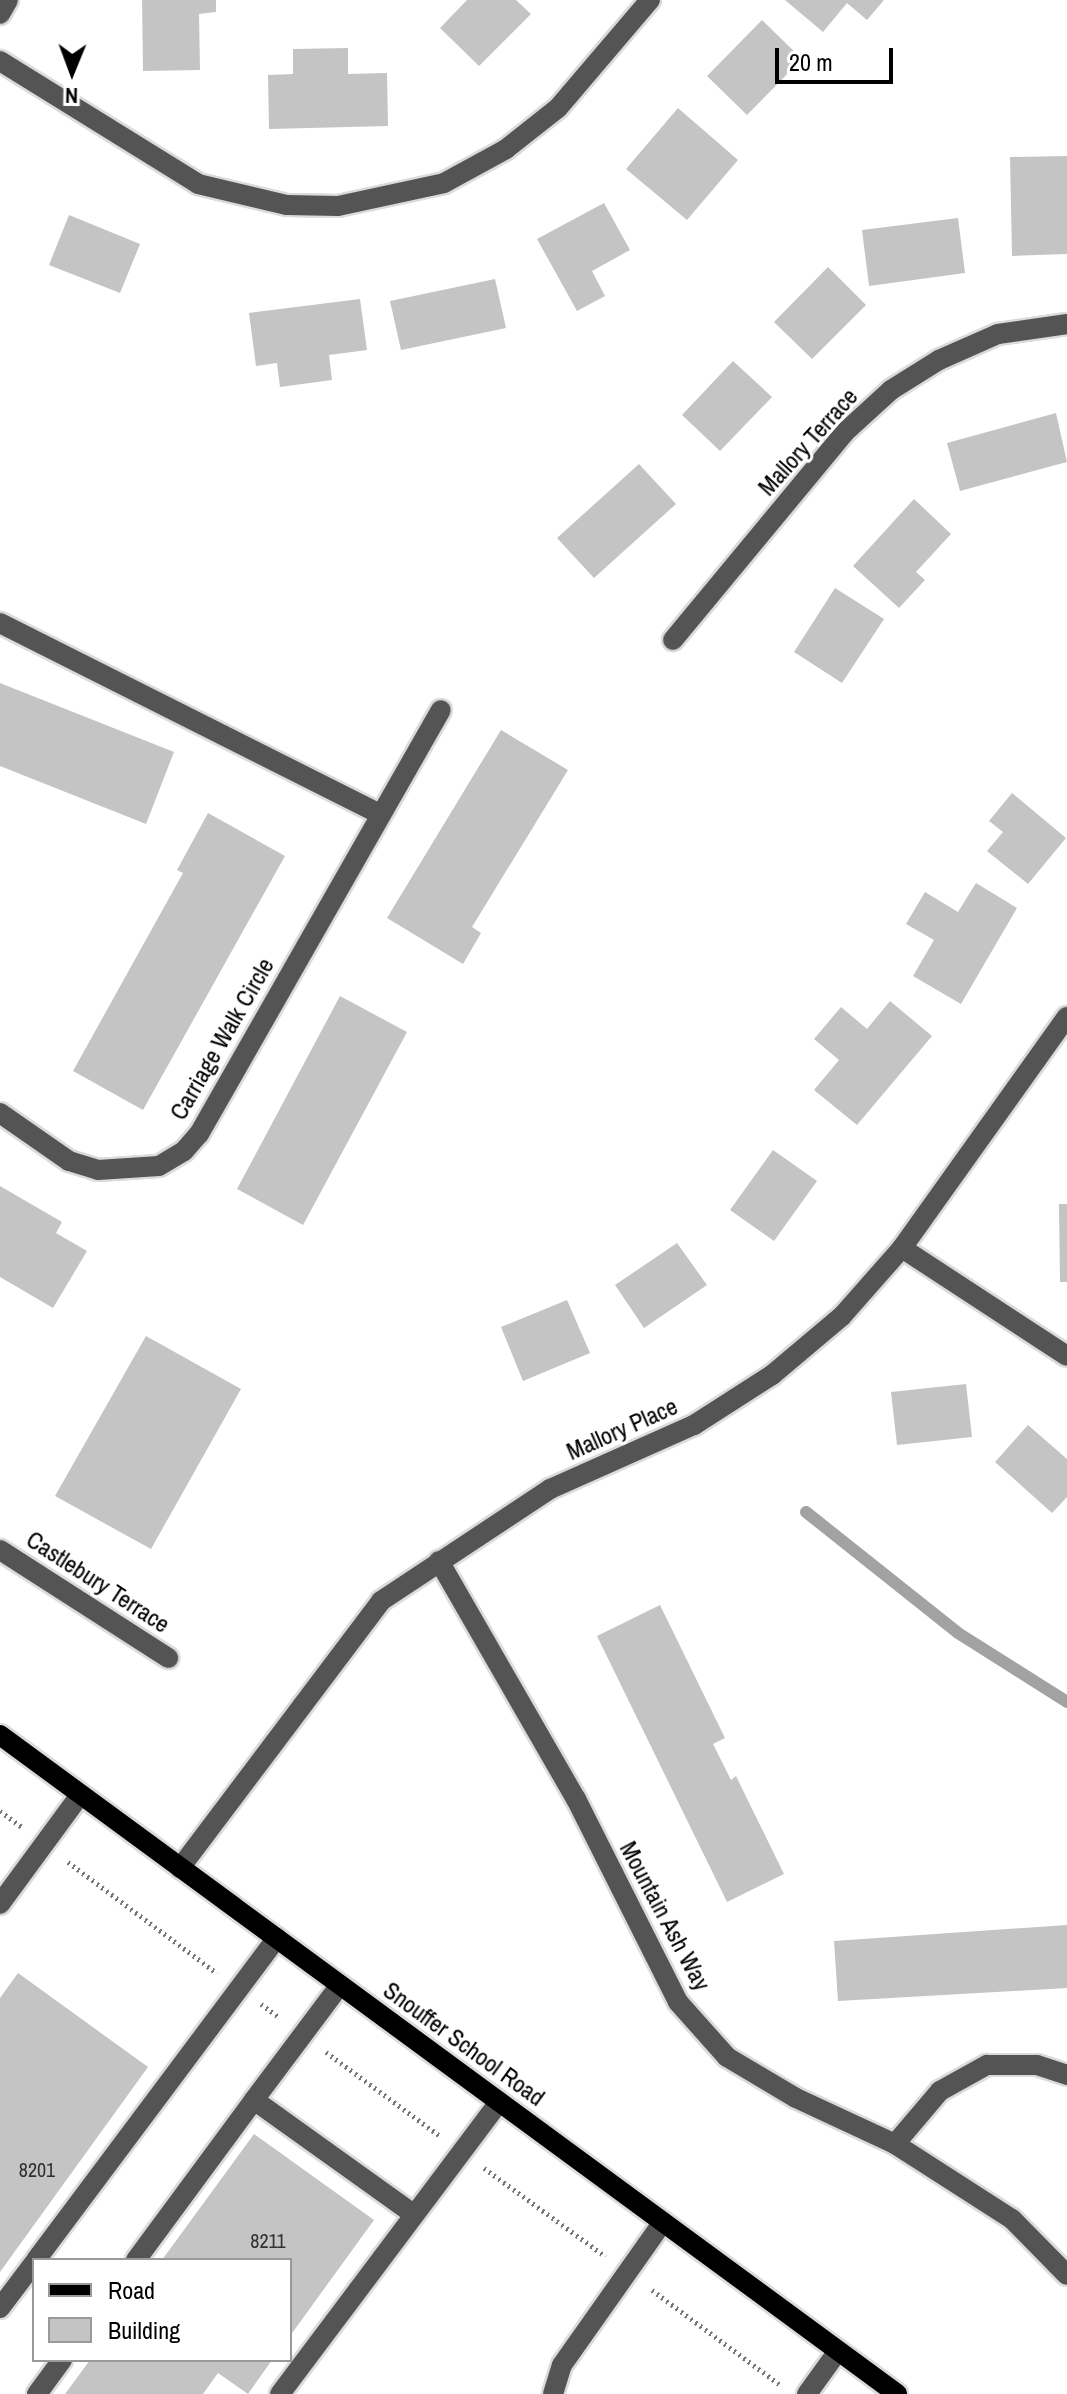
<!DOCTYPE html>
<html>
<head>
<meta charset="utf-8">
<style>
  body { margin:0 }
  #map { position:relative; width:1067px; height:2394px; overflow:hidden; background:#fff; font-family:"Archivo Narrow",sans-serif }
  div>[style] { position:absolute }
  .stream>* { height:12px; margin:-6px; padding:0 6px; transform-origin:6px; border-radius:6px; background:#a2a2a2 }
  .building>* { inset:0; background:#c4c4c4 }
  .path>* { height:5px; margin-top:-2.5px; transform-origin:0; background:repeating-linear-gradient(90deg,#767676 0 2px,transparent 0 6px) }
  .roads { filter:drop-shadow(2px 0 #dbdbdb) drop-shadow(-2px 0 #dbdbdb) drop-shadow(0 2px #dbdbdb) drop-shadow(0 -2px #dbdbdb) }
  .minor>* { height:20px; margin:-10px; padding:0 10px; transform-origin:10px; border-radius:10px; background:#545454 }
  .major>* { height:20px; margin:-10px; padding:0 10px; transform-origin:10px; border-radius:10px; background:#000 }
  span { translate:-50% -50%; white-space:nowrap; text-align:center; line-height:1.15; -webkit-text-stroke:6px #fff; paint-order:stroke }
  .number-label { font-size:20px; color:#313131 }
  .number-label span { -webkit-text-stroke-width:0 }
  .street-label { font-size:24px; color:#000 }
  .legend { position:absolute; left:32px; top:2258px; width:260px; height:104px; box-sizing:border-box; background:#fff; border:2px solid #999; margin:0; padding:10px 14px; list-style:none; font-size:24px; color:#000 }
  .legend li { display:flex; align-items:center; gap:16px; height:40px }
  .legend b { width:40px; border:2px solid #999 }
  .north { position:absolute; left:32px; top:32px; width:80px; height:80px; -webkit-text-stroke:6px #fff; paint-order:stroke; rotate:181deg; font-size:22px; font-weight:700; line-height:32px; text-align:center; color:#000 }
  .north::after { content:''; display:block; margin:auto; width:28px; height:36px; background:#000; clip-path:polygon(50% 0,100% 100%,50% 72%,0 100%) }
  .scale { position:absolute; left:775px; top:48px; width:118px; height:36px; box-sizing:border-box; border:4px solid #000; border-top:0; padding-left:10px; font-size:24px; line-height:28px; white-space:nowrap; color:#000; -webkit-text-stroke:6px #fff; paint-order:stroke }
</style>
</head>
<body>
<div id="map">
  <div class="stream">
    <div style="left:806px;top:1512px;width:194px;rotate:38.5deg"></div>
    <div style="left:958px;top:1633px;width:129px;rotate:32.3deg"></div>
  </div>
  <div class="building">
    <div style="clip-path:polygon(142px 0,216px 0,216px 12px,199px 14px,200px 70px,143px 71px)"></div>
    <div style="clip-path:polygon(467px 0,516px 0,531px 14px,479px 66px,440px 28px)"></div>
    <div style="clip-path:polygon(785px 0,884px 0,867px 20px,847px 3px,823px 32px)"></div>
    <div style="clip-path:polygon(762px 20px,802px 59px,747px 115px,707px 76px)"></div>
    <div style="clip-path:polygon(348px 48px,348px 74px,387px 73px,388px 126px,269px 129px,268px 75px,293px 74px,293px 49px)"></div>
    <div style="clip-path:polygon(678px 108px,738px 160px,687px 220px,626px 169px)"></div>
    <div style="clip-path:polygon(1067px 156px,1067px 254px,1012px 256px,1010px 157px)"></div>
    <div style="clip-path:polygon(604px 203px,630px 250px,592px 271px,605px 296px,577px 311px,537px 239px)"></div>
    <div style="clip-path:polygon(69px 215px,140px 244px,120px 293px,49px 265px)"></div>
    <div style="clip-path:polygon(958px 218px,965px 273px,869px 286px,862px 230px)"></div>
    <div style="clip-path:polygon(828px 267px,866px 305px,812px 359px,774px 322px)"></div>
    <div style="clip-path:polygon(495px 279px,506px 328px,401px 350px,390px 301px)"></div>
    <div style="clip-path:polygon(360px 299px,367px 350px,329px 355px,332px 380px,280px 387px,277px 363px,256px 366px,249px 313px)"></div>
    <div style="clip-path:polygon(733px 361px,772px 397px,720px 451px,682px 415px)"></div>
    <div style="clip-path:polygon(1056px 413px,1067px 462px,960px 491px,947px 443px)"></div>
    <div style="clip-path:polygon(639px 464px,676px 504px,594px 578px,557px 538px)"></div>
    <div style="clip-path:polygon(914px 499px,951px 534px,916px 572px,925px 580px,899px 608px,853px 566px)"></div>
    <div style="clip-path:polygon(835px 588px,884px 619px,842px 683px,794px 652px)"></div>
    <div style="clip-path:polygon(0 683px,174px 752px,146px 824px,0 766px)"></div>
    <div style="clip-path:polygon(501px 730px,568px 770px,472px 927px,481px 933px,463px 964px,387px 918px)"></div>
    <div style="clip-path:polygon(1012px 793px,1066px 838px,1028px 884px,987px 851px,1003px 832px,989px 821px)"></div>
    <div style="clip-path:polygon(208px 813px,285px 856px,143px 1110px,73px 1071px,183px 873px,177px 870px)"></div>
    <div style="clip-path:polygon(976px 883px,1017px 908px,961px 1004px,913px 976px,934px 940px,906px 924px,925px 892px,958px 912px)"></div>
    <div style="clip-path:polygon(340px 996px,407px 1032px,303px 1225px,237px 1189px)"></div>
    <div style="clip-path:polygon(890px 1001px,932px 1036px,857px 1125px,814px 1090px,839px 1060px,814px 1039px,841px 1007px,867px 1029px)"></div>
    <div style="clip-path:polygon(773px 1150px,817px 1181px,774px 1241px,730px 1210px)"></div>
    <div style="clip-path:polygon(0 1186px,62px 1222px,56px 1233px,87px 1251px,53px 1308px,0 1277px)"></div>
    <div style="clip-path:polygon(1059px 1204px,1067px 1204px,1067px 1282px,1060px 1282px)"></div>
    <div style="clip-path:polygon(677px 1243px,707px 1285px,644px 1328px,615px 1285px)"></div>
    <div style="clip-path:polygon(567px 1300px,590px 1353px,523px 1381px,501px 1327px)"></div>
    <div style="clip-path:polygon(146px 1336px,241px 1389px,151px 1549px,55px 1496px)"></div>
    <div style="clip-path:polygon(966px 1384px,972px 1437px,897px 1445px,891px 1392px)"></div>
    <div style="clip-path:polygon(1028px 1425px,1067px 1459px,1067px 1497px,1052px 1513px,995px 1462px)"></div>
    <div style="clip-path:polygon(660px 1605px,725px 1738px,713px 1744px,731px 1780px,736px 1776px,784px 1874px,727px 1902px,597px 1636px)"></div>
    <div style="clip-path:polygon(1067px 1925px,1067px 1988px,838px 2001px,834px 1941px)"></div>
    <div style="clip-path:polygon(18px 1973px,148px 2067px,0 2272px,0 1998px)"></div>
    <div style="clip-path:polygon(254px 2134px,374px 2220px,290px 2336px,290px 2260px,162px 2260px)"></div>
    <div style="clip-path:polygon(90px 2360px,272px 2360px,248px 2394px,218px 2373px,203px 2394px,65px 2394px)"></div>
  </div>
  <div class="path">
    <div style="left:0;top:1811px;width:27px;rotate:36deg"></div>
    <div style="left:68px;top:1862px;width:186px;rotate:36.7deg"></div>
    <div style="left:261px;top:2004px;width:22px;rotate:36deg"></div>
    <div style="left:326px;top:2052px;width:142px;rotate:36.4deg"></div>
    <div style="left:484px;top:2168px;width:150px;rotate:36deg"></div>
    <div style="left:652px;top:2290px;width:158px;rotate:36.5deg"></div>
  </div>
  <div class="roads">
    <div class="minor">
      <div style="left:0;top:14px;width:16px;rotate:-60deg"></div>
      <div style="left:0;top:61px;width:233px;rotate:31.8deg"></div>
      <div style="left:198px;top:184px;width:91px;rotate:13.3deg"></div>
      <div style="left:287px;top:205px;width:51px;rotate:1.1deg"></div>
      <div style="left:338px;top:206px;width:108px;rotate:-12.2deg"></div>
      <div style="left:444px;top:183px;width:71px;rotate:-28.7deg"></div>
      <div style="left:506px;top:149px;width:66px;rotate:-38.3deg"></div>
      <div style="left:558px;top:108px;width:142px;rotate:-49.6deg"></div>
      <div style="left:0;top:623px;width:424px;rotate:26.7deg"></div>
      <div style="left:673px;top:640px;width:268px;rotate:-50.4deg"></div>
      <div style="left:844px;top:433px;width:64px;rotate:-42.5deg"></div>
      <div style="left:891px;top:390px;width:57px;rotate:-32deg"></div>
      <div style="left:939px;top:360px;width:64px;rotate:-23.8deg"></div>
      <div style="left:998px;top:334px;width:70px;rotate:-8.2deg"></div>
      <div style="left:0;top:1113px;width:84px;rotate:34.8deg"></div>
      <div style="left:69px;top:1161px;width:30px;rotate:17deg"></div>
      <div style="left:98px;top:1170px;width:61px;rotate:-3.8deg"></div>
      <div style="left:159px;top:1166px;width:29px;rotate:-31deg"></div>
      <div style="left:184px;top:1151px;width:23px;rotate:-49deg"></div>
      <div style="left:199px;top:1134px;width:488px;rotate:-60.3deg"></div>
      <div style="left:902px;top:1248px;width:197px;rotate:33.2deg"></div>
      <div style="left:0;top:1550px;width:200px;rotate:32.7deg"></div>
      <div style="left:439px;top:1561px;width:275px;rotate:60.1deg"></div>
      <div style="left:576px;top:1799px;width:227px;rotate:63.3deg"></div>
      <div style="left:678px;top:2002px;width:74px;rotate:48.3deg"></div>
      <div style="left:727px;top:2057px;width:80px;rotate:30.7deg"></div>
      <div style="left:796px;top:2098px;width:109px;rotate:24.9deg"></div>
      <div style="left:895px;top:2144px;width:139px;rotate:32.7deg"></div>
      <div style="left:1012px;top:2219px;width:78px;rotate:45.5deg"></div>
      <div style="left:180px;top:1868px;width:334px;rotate:-53deg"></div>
      <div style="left:381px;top:1601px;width:203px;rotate:-33.5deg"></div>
      <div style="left:550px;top:1489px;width:158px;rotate:-24deg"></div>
      <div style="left:694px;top:1425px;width:93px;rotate:-32.7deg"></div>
      <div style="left:772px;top:1375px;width:92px;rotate:-40.1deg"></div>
      <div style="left:842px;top:1316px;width:91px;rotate:-48.6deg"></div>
      <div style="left:902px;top:1248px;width:284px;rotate:-54.5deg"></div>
      <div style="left:0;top:1904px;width:135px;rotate:-53.7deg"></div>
      <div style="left:340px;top:1985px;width:144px;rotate:126.8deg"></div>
      <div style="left:254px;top:2100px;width:194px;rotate:35.6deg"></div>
      <div style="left:895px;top:2144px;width:70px;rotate:-49.7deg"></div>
      <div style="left:940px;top:2091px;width:54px;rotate:-29deg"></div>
      <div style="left:987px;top:2065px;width:50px"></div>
      <div style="left:1037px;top:2065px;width:32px;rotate:18deg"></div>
      <div style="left:36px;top:2260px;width:402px;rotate:-53.2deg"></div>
      <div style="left:136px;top:2260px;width:199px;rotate:-53.6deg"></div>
      <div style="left:0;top:2308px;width:56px;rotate:-52.9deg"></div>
      <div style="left:37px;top:2394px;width:42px;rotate:-53.7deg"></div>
      <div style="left:280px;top:2394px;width:365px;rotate:-53.1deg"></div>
      <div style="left:553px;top:2394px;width:30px;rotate:-73deg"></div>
      <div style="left:562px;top:2365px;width:175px;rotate:-54.8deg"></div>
      <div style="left:807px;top:2394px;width:53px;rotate:-54.2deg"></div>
    </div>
    <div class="major">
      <div style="left:0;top:1735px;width:1113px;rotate:36.3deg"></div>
    </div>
  </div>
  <div class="number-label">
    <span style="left:37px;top:2169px">8201</span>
    <span style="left:268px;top:2240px">8211</span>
  </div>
  <div class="street-label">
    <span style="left:808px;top:442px;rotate:-48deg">Mallory Terrace</span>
    <span style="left:222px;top:1039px;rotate:-60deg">Carriage Walk Circle</span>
    <span style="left:622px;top:1429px;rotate:-24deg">Mallory Place</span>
    <span style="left:98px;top:1582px;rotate:33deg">Castlebury Terrace</span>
    <span style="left:665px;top:1916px;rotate:62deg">Mountain Ash Way</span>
    <span style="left:464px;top:2044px;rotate:36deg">Snouffer School Road</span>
  </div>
  <ul class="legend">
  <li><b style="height:10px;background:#000"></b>Road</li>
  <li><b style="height:22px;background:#c4c4c4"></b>Building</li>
  </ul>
  <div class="north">N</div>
  <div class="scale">20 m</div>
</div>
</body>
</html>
